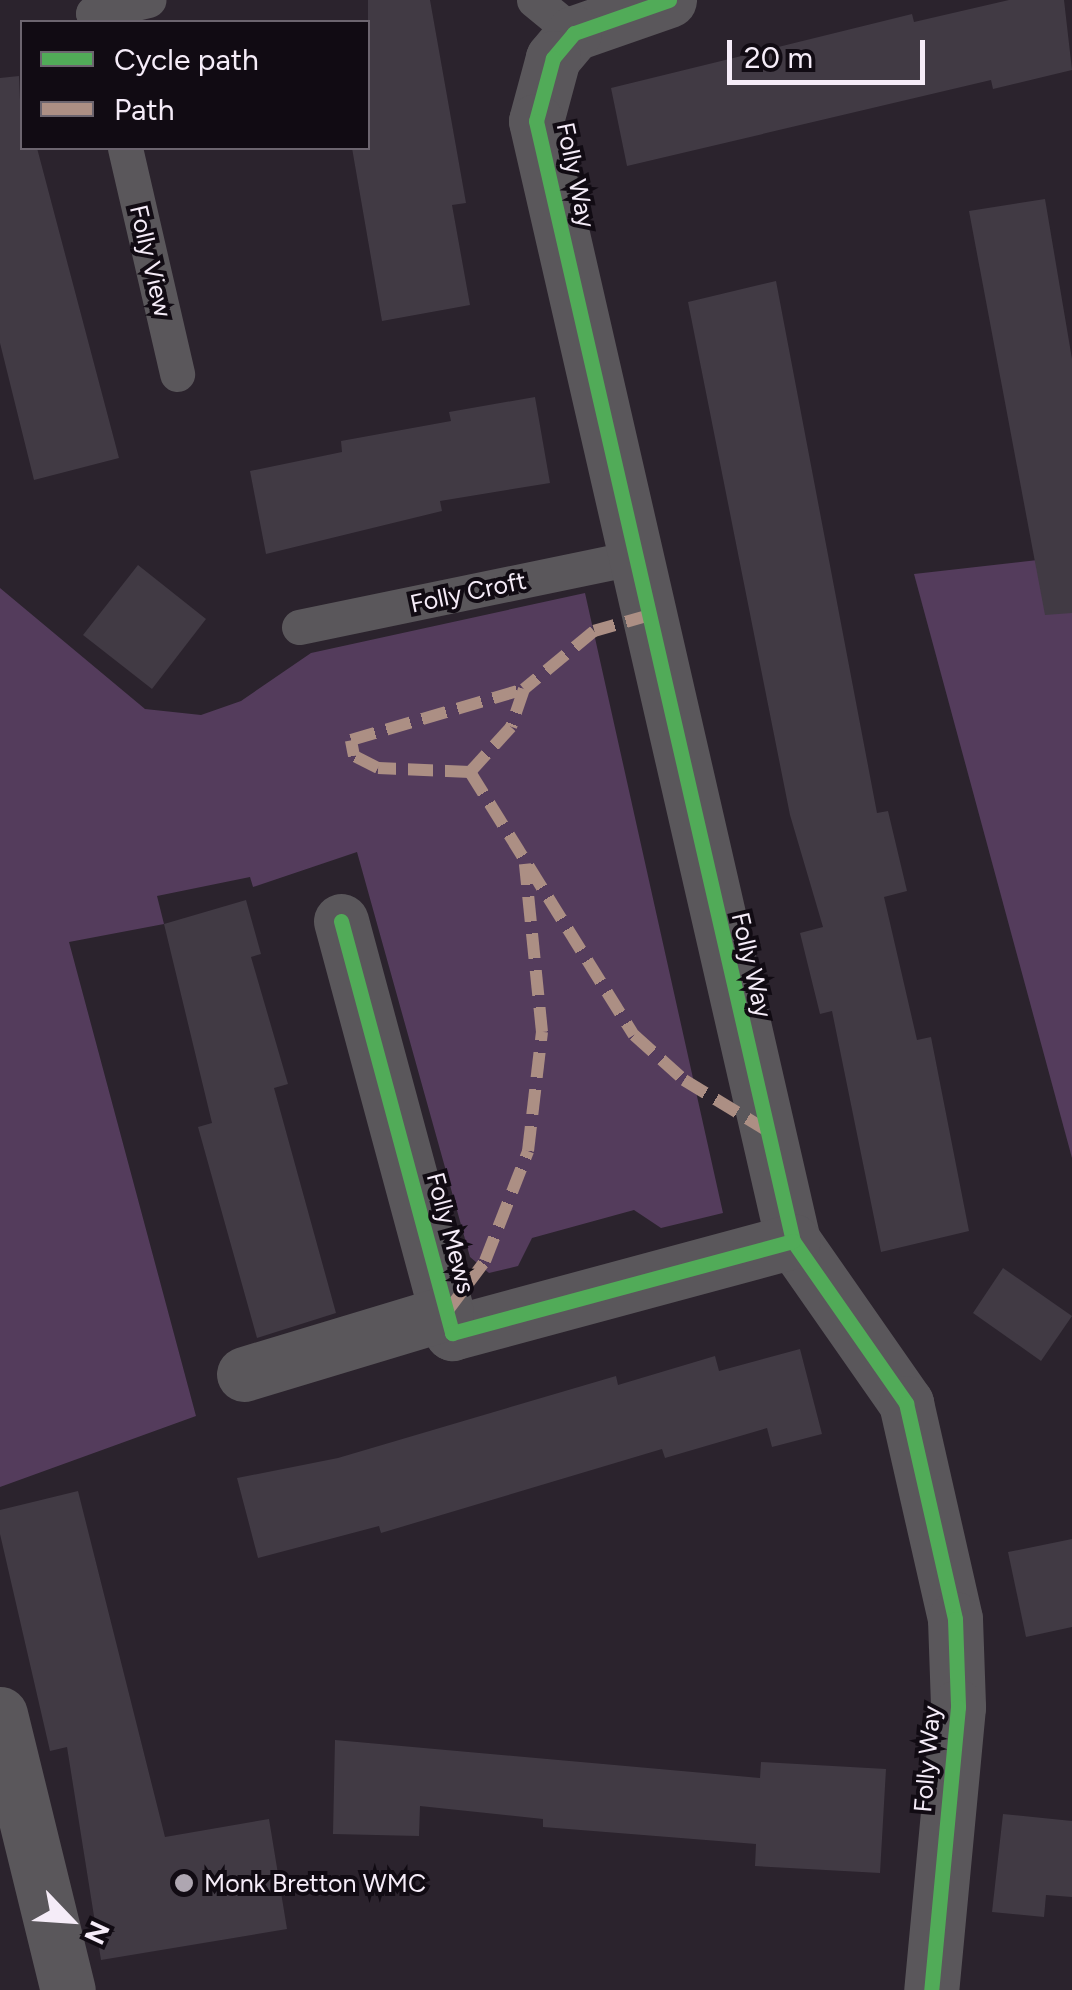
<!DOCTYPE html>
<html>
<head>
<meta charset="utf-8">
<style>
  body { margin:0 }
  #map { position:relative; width:1072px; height:1990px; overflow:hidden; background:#2b232d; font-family:Figtree,sans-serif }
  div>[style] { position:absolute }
  .green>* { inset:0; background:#543c5c }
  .building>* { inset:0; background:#413a44 }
  .lane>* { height:35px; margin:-17.5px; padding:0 17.5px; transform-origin:17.5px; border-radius:17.5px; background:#5a575b }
  .street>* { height:55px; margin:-27.5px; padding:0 27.5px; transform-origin:27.5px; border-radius:27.5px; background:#5a575b }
  .quiet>* { height:12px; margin-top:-6px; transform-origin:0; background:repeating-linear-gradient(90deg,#ac8f84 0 25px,transparent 0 37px) }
  .cycleway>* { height:15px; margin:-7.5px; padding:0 7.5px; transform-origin:7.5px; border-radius:7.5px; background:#51ab58 }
  .dots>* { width:28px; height:28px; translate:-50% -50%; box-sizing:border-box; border:5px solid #110b13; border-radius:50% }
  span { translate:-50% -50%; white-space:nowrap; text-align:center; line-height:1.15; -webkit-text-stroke:8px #110b13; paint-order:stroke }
  .street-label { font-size:25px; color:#f5ecf8 }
  .poi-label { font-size:25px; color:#f5ecf8 }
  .left { translate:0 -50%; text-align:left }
  .legend { position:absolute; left:20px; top:20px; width:350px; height:130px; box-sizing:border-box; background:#110b13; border:2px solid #6c656f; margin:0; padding:12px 18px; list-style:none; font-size:30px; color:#f5ecf8 }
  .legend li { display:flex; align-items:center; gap:20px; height:50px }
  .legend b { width:50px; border:2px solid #6c656f }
  .north { position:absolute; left:20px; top:1870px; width:100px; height:100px; -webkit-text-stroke:8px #110b13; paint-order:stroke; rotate:115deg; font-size:28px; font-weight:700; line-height:40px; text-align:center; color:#f5ecf8 }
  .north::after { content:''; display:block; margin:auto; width:35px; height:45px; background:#f5ecf8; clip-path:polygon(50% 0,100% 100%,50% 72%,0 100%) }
  .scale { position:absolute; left:727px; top:40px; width:198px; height:45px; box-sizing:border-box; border:5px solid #f5ecf8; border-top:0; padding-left:12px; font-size:30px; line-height:35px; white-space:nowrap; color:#f5ecf8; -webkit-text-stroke:8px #110b13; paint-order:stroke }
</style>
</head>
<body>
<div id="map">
  <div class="green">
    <div style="clip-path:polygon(1072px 556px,1072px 1158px,914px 574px)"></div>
    <div style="clip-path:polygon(0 588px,145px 709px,201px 715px,241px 701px,311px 653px,585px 593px,723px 1213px,661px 1228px,634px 1210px,532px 1238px,518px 1266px,489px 1273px,470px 1257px,357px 852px,253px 887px,250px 877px,157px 896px,164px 924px,69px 942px,196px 1416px,0 1487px)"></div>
  </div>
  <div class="building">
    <div style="clip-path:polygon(368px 0,430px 0,466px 203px,452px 205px,470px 305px,382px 321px,352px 148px,368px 148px)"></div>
    <div style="clip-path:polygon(1009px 0,1064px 0,1072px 70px,993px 89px,991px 80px,627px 166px,611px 88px,912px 14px,914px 22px)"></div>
    <div style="clip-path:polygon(19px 76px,22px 148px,37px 148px,119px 458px,34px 480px,0 343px,0 78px)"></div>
    <div style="clip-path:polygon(1045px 199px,1072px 359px,1072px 613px,1045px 615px,969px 211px)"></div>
    <div style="clip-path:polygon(776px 281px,877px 813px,888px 811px,907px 891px,884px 897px,917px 1040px,931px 1037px,969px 1231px,881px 1252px,832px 1011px,820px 1014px,800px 933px,823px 927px,790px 815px,688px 302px)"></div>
    <div style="clip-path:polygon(535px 397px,550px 483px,440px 501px,442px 511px,266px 554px,250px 471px,342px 452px,341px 441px,451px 421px,449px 412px)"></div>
    <div style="clip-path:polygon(138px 565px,206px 619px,152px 689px,83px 635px)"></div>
    <div style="clip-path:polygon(246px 900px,261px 954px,251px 957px,288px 1084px,274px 1088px,336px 1313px,257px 1338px,198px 1127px,212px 1123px,164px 924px)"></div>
    <div style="clip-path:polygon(1003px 1268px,1072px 1316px,1041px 1361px,973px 1313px)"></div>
    <div style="clip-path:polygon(800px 1349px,822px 1434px,772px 1447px,767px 1428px,665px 1458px,662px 1449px,381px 1533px,379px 1526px,258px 1558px,237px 1478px,338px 1458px,616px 1376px,618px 1385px,715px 1356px,719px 1371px)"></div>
    <div style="clip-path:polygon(78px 1491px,165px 1837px,269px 1819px,287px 1929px,101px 1960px,67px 1747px,50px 1751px,0 1534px,0 1510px)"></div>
    <div style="clip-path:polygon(1072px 1539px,1072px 1627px,1026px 1637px,1008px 1552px)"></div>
    <div style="clip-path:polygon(335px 1740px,760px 1778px,761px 1762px,886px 1769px,880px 1873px,755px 1866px,756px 1844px,543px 1827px,543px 1819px,420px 1806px,419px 1836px,333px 1834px)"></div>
    <div style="clip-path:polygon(1003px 1814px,1072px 1821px,1072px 1897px,1046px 1895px,1044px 1917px,992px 1912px)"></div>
  </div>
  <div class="lane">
    <div style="left:534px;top:0;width:52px;rotate:39.5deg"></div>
    <div style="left:96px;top:22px;width:9px;rotate:-108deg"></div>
    <div style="left:93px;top:13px;width:57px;rotate:-13.3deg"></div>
    <div style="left:125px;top:148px;width:232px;rotate:77deg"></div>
    <div style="left:299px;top:627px;width:346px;rotate:-11.7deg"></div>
  </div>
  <div class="street">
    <div style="left:669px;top:0;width:101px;rotate:160.8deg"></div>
    <div style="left:574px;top:33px;width:33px;rotate:130deg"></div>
    <div style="left:553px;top:58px;width:65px;rotate:105.1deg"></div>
    <div style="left:536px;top:121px;width:1149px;rotate:77.08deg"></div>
    <div style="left:793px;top:1241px;width:198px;rotate:55.1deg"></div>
    <div style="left:906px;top:1403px;width:221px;rotate:77.2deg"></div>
    <div style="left:955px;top:1619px;width:88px;rotate:88deg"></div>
    <div style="left:958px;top:1707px;width:284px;rotate:95.4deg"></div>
    <div style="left:341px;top:921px;width:427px;rotate:74.9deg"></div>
    <div style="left:452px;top:1333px;width:353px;rotate:-15.1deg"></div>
    <div style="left:244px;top:1374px;width:211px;rotate:-16.8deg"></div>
    <div style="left:0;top:1714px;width:284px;rotate:76.2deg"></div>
  </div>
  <div class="quiet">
    <div style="left:650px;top:615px;width:58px;rotate:164.1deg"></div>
    <div style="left:594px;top:631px;width:91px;rotate:140.4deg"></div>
    <div style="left:524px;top:689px;width:40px;rotate:108.9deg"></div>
    <div style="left:511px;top:727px;width:61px;rotate:132.3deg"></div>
    <div style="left:470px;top:772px;width:310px;rotate:58.1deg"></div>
    <div style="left:634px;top:1035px;width:67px;rotate:42deg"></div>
    <div style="left:684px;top:1080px;width:98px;rotate:31.3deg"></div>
    <div style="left:470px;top:772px;width:92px;rotate:-177.5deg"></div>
    <div style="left:378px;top:768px;width:27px;rotate:-153deg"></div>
    <div style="left:354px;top:756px;width:16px;rotate:-101deg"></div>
    <div style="left:351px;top:740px;width:180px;rotate:-16.4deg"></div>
    <div style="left:446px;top:1313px;width:65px;rotate:-53.1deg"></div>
    <div style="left:485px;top:1261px;width:118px;rotate:-68.6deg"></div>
    <div style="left:528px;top:1151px;width:120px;rotate:-83.3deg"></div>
    <div style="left:542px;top:1032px;width:169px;rotate:-95.8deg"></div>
  </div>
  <div class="cycleway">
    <div style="left:669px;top:0;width:101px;rotate:160.8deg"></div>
    <div style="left:574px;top:33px;width:33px;rotate:130deg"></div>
    <div style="left:553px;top:58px;width:65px;rotate:105.1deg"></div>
    <div style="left:536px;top:121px;width:1149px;rotate:77.08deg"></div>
    <div style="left:793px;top:1241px;width:198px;rotate:55.1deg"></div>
    <div style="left:906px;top:1403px;width:221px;rotate:77.2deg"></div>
    <div style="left:955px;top:1619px;width:88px;rotate:88deg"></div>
    <div style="left:958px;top:1707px;width:284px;rotate:95.4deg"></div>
    <div style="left:341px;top:921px;width:427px;rotate:74.9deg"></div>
    <div style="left:452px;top:1333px;width:353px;rotate:-15.1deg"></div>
  </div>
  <div class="dots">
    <div style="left:184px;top:1883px;background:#aea6b1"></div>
  </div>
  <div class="street-label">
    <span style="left:576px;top:175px;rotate:78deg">Folly Way</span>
    <span style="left:151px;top:261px;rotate:77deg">Folly View</span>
    <span style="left:468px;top:592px;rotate:-12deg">Folly Croft</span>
    <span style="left:752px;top:965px;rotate:77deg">Folly Way</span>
    <span style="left:451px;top:1233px;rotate:75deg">Folly Mews</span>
    <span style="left:927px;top:1759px;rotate:-85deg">Folly Way</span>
  </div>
  <div class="poi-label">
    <span class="left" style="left:204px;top:1883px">Monk Bretton WMC</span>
  </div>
  <ul class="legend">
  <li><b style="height:12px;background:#51ab58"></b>Cycle path</li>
  <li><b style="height:12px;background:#ac8f84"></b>Path</li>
  </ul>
  <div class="north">N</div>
  <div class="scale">20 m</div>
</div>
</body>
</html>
